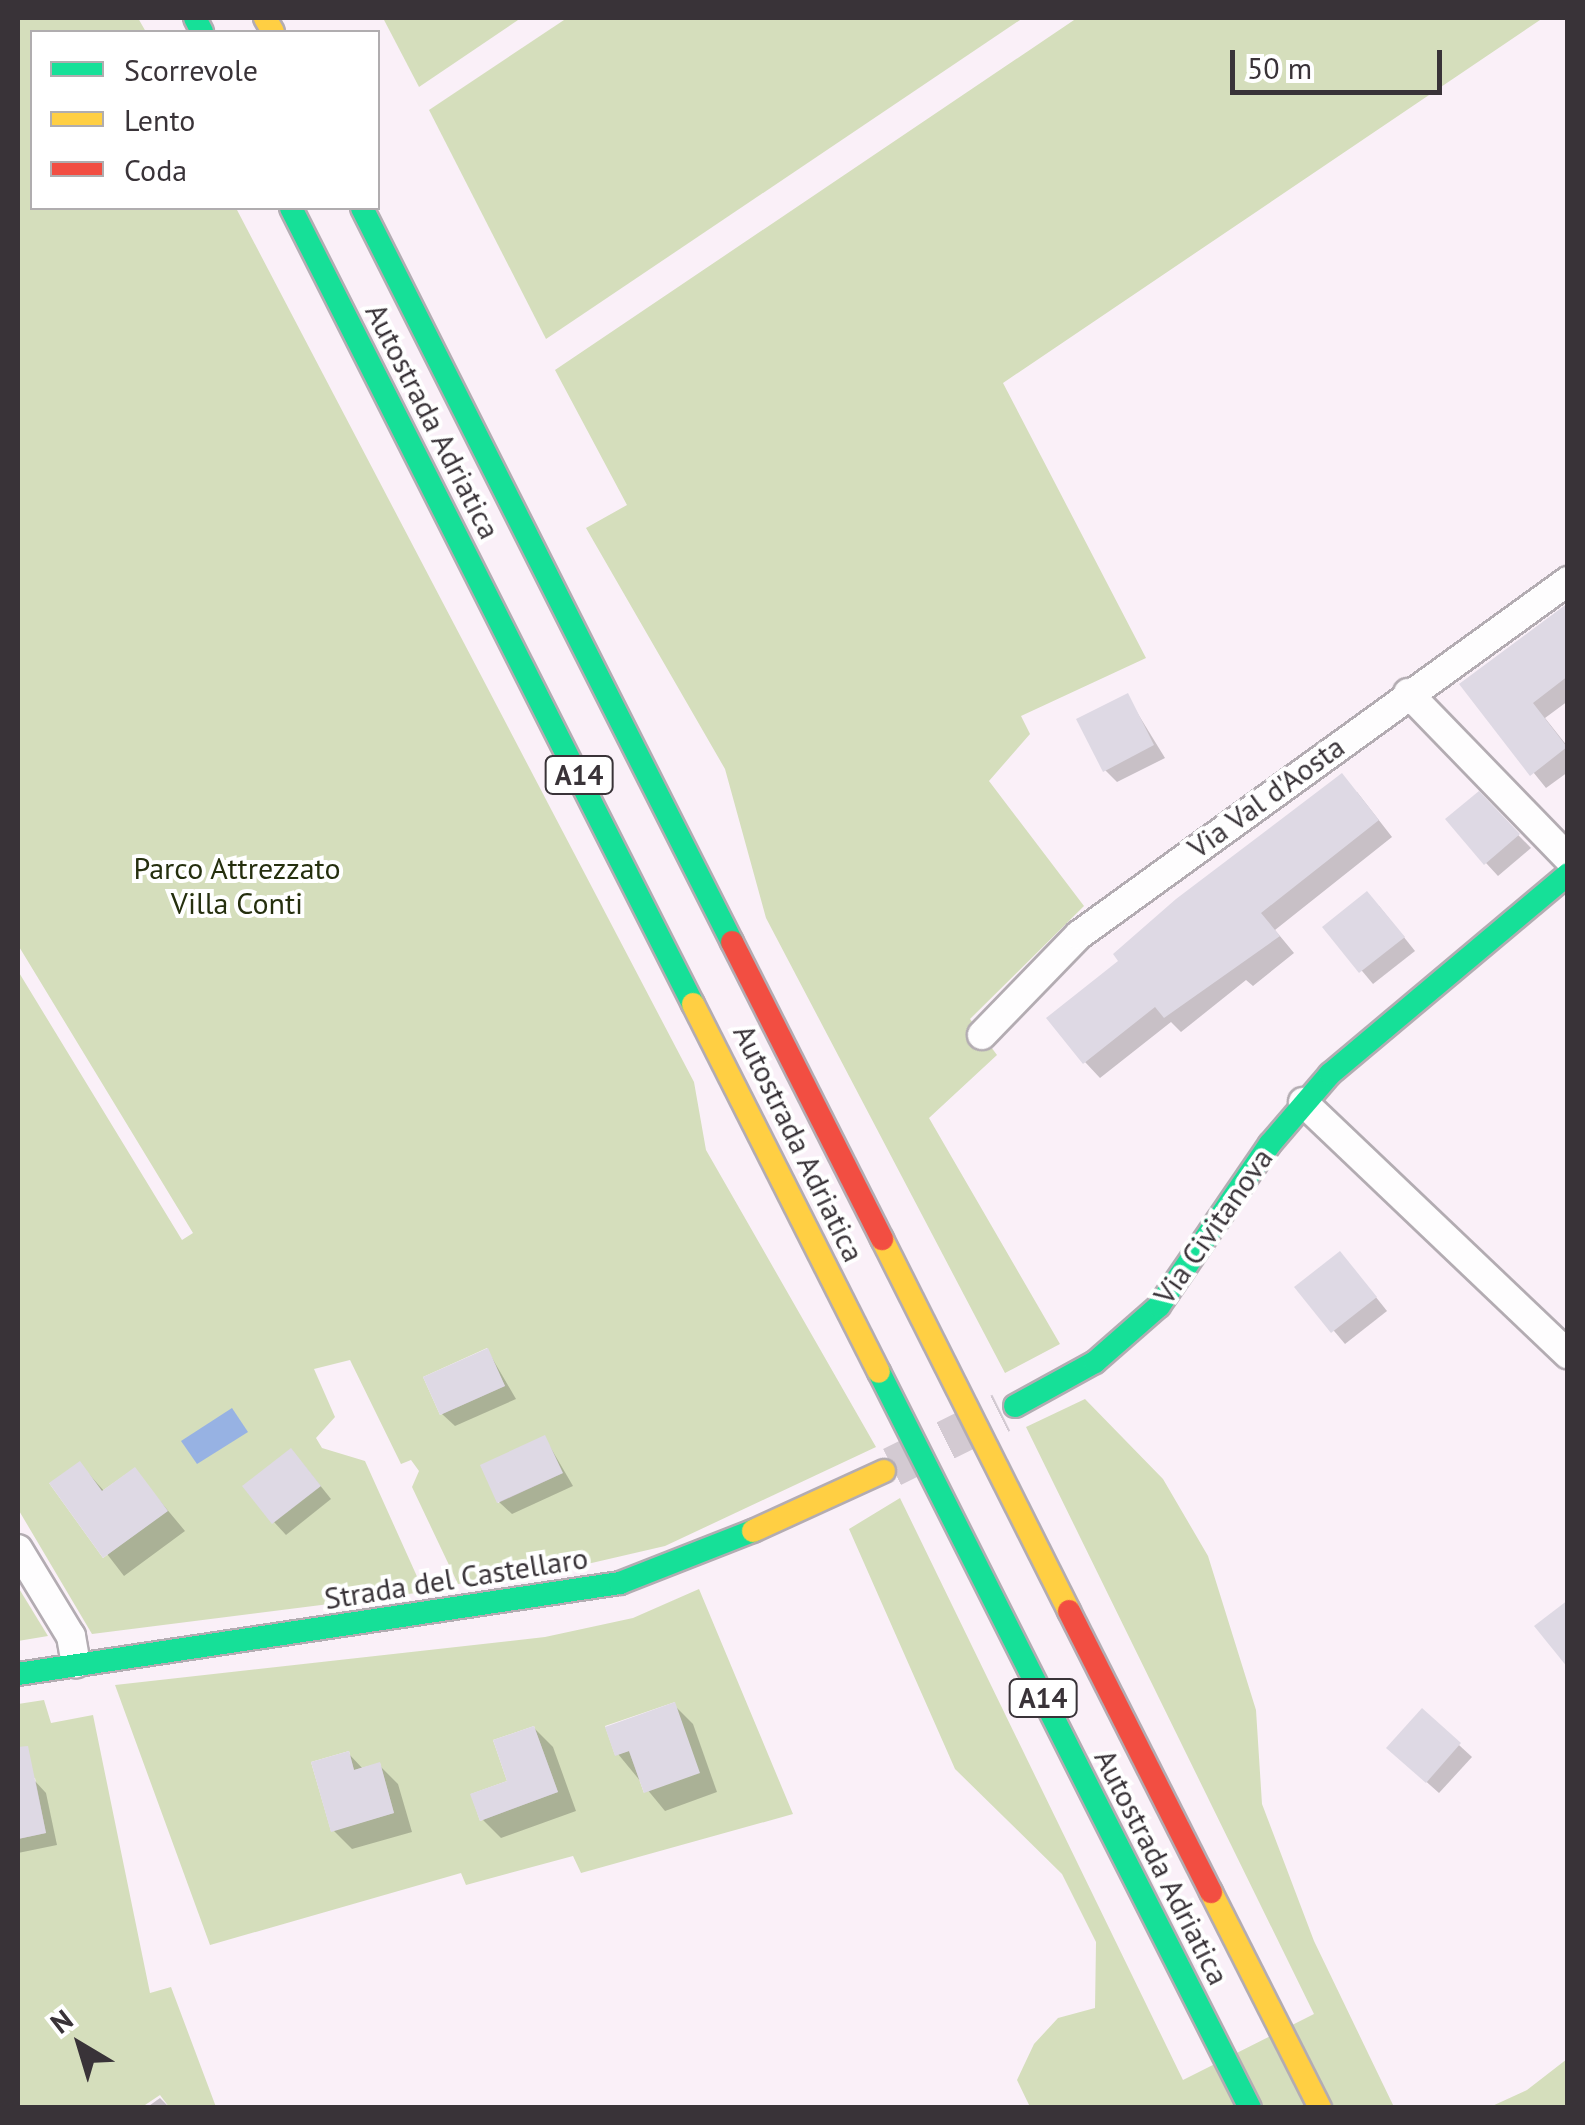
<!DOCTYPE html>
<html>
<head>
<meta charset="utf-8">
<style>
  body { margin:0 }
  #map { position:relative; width:1585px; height:2125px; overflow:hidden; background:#faf0f8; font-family:"PT Sans",sans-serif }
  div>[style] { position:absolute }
  .green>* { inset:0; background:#d5debc }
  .water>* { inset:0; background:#97b2e3 }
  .shadow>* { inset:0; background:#0003 }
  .building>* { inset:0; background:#ded9e4 }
  .secondary-tunnel>* { height:40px; margin-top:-20px; transform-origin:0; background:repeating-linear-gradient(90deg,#d3cad2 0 40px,transparent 0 60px) }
  .roads { filter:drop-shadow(2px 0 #b3acb2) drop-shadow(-2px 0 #b3acb2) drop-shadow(0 2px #b3acb2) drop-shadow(0 -2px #b3acb2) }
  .street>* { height:28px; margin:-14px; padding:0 14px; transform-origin:14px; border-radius:14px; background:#fefdfe }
  .fast>* { height:22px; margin:-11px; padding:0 11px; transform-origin:11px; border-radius:11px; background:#16e098 }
  .slow>* { height:22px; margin:-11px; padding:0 11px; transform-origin:11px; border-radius:11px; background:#ffcf43 }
  .jam>* { height:22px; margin:-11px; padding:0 11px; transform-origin:11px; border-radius:11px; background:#f24e42 }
  span { translate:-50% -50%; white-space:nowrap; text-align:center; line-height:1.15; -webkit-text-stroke:8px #fff; paint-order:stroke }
  .shield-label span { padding:2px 8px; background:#fff; border:2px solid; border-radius:8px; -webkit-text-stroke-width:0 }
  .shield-label { font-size:28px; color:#393338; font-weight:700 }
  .street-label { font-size:30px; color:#393338 }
  .park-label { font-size:30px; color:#252f0e }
  .frame { position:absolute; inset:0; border:20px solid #393338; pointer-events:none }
  .legend { position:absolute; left:30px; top:30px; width:350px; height:180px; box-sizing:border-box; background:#fff; border:2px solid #b0adaf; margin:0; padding:12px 18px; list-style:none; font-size:30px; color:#393338 }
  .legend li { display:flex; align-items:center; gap:20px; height:50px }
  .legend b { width:50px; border:2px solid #b0adaf }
  .north { position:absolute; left:30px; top:1995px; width:100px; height:100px; -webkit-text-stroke:8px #fff; paint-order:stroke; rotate:322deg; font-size:28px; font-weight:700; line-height:40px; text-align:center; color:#393338 }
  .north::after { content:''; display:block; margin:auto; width:35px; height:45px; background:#393338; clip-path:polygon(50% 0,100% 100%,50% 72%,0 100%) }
  .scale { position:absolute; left:1230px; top:50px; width:212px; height:45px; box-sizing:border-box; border:5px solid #393338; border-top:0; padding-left:12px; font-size:30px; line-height:35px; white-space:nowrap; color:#393338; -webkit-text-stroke:8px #fff; paint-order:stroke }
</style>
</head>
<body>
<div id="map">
  <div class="green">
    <div style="clip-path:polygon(evenodd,18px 18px,138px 18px,146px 32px,32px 32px,32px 208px,236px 208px,694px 1082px,706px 1150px,876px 1447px,665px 1546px,570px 1568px,535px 1557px,523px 1561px,522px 1576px,458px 1584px,412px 1487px,419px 1471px,411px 1460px,401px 1464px,350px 1360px,314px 1369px,335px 1417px,316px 1438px,322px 1448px,365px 1461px,424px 1592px,92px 1634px,18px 1509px,18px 971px,182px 1240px,193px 1233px,18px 945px,18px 18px,487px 1348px,505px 1386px,440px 1415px,423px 1377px,487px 1348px,18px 18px,481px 1466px,563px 1473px,498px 1503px,481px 1466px,18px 18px,135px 1468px,167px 1511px,103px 1558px,49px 1483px,102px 1491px,135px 1468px)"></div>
    <div style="clip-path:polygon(383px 18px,521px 18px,419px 87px)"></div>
    <div style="clip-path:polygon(567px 18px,1023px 18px,546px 339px,429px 110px)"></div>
    <div style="clip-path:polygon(1077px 18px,1543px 18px,1003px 383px,1146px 658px,1021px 716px,1030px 734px,989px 781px,1084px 906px,970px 1019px,997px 1055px,929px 1118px,1060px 1344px,1005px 1373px,766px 918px,725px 769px,586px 528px,627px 505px,555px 370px)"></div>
    <div style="clip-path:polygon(1085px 1399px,1163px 1479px,1208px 1556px,1256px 1710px,1262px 1804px,1314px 1941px,1394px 2107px,1030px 2107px,1017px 2080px,1034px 2044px,1058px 2018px,1095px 2008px,1096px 1942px,1062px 1874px,955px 1769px,849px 1529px,900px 1498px,1183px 2080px,1314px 2014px,1026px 1427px)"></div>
    <div style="clip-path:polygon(18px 1587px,48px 1636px,18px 1641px)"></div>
    <div style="clip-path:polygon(evenodd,699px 1589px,793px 1814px,581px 1873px,573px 1856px,466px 1885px,461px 1873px,210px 1945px,115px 1685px,545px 1637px,633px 1618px,699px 1589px,675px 1702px,644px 1793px,629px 1751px,615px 1755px,605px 1726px,675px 1702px,699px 1589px,534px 1726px,558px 1792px,480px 1821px,471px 1794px,507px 1781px,493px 1740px,534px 1726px,699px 1589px,349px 1751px,354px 1770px,380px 1763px,394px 1813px,331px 1831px,311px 1762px,349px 1751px)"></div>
    <div style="clip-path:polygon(44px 1700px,51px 1723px,93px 1715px,150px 1993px,171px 1987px,216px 2107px,169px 2107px,160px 2095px,142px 2107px,18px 2107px,18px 1839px,46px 1833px,35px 1778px,18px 1781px,18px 1704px)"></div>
    <div style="clip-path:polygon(1567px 2059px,1567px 2107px,1490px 2107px,1527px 2090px)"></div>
  </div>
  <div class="water">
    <div style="clip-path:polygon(232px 1408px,248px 1432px,197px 1464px,181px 1441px)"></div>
  </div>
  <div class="shadow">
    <div style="clip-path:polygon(1568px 618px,1568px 701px,1545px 718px,1568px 747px,1568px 772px,1546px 788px,1463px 685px)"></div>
    <div style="clip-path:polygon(1127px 696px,1165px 758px,1117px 782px,1105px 770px)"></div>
    <div style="clip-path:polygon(1357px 792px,1392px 837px,1275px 930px,1294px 953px,1253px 986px,1246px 980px,1181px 1032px,1171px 1022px,1100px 1078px,1085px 1062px)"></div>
    <div style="clip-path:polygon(1478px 794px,1531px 848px,1498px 876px,1486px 863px)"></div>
    <div style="clip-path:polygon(1379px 906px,1415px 951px,1373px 984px,1326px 928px)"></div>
    <div style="clip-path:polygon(1352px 1267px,1387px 1311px,1345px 1344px,1298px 1288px)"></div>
    <div style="clip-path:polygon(488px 1351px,516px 1399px,455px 1426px,442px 1414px)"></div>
    <div style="clip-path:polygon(545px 1438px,573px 1486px,512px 1514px,499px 1502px)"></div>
    <div style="clip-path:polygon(80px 1464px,105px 1492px,135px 1471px,185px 1531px,124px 1576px,53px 1484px)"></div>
    <div style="clip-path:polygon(303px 1464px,331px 1499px,286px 1535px,274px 1522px)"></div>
    <div style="clip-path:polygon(674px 1705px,693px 1724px,717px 1792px,665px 1811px,618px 1754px)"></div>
    <div style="clip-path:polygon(1422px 1711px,1472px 1757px,1439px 1793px,1402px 1760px)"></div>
    <div style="clip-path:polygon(534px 1728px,553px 1747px,576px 1811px,501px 1838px,482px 1819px,511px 1782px)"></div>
    <div style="clip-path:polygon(348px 1753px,364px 1770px,379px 1765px,398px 1784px,412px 1832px,352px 1849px,333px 1830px)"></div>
    <div style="clip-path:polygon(34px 1780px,46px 1793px,57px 1845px,18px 1853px,18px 1784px)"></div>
    <div style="clip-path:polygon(160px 2098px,170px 2108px,146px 2108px)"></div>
  </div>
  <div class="building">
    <div style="clip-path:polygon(1568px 603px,1568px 676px,1533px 703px,1567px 747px,1530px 776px,1459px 684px)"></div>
    <div style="clip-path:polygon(1128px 693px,1154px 745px,1103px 772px,1076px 719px)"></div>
    <div style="clip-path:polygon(1342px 773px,1379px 820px,1261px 913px,1280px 936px,1164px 1018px,1155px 1007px,1083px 1064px,1046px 1018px,1118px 961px,1113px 954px,1176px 899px)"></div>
    <div style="clip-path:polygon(1479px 791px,1520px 834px,1484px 865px,1445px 819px)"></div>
    <div style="clip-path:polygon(1367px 891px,1405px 937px,1359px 973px,1322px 927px)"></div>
    <div style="clip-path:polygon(1340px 1251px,1377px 1297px,1331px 1333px,1294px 1287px)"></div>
    <div style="clip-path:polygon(488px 1348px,505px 1386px,440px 1415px,423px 1377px)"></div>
    <div style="clip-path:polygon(545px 1435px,563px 1473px,497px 1503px,480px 1465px)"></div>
    <div style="clip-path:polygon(291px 1448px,321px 1486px,272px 1524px,242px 1486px)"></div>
    <div style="clip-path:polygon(80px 1461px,102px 1491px,135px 1467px,168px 1511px,103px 1558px,49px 1483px)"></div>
    <div style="clip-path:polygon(1568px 1600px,1568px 1668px,1534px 1626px)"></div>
    <div style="clip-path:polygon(675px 1702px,700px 1773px,644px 1793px,629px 1751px,615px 1756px,605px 1727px)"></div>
    <div style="clip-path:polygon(1422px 1708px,1461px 1743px,1426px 1783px,1386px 1748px)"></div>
    <div style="clip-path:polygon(534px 1726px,558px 1792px,480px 1821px,470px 1794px,507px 1781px,493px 1740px)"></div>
    <div style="clip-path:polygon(28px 1746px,46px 1833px,18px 1839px,18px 1747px)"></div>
    <div style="clip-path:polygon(349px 1751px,354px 1770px,380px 1762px,394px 1813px,331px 1832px,311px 1762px)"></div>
  </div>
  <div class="secondary-tunnel">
    <div style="left:892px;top:1467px;width:122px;rotate:-26.4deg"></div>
  </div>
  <div class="roads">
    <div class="street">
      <div style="left:1408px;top:693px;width:230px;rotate:45.9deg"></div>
      <div style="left:982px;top:1035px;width:139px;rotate:-45.9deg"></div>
      <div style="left:1079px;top:935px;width:604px;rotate:-35.9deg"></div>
      <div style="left:1303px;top:1102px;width:366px;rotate:43.6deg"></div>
      <div style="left:18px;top:1549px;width:102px;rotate:58.7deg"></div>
      <div style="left:71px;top:1636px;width:28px;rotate:80deg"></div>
    </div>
    <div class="fast">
      <div style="left:195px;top:18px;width:16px;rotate:63deg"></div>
      <div style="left:291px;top:208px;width:892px;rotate:63.21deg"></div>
      <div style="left:362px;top:208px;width:822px;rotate:63.25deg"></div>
      <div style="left:879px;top:1372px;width:824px;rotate:63.25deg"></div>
      <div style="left:1015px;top:1406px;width:91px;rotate:-28.8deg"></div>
      <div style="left:1095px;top:1362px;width:85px;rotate:-41.2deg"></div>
      <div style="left:1159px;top:1306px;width:196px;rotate:-55.6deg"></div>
      <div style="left:1270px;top:1144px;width:92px;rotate:-49.4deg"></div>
      <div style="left:1330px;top:1074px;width:311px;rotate:-40deg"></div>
      <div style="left:18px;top:1674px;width:609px;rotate:-8.6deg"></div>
      <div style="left:620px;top:1583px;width:143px;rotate:-21.4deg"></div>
    </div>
    <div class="slow">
      <div style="left:265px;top:18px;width:16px;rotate:60deg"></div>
      <div style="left:693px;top:1004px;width:412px;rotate:63.2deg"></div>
      <div style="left:882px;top:1239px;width:416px;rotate:63.3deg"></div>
      <div style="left:753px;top:1531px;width:144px;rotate:-24.6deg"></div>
      <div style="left:1211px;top:1892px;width:242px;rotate:63.2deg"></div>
    </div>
    <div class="jam">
      <div style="left:732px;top:942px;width:333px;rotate:63.2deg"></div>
      <div style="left:1069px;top:1611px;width:315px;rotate:63.2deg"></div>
    </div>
  </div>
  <div class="shield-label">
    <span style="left:579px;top:775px">A14</span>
    <span style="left:1043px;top:1698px">A14</span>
  </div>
  <div class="street-label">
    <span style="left:433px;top:421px;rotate:63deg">Autostrada Adriatica</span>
    <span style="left:1266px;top:797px;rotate:-36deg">Via Val d'Aosta</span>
    <span style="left:799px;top:1143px;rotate:64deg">Autostrada Adriatica</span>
    <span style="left:1213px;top:1226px;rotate:-55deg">Via Civitanova</span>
    <span style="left:456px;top:1578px;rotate:-9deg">Strada del Castellaro</span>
    <span style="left:1162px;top:1867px;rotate:63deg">Autostrada Adriatica</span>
  </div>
  <div class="park-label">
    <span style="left:237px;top:885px">Parco Attrezzato<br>Villa Conti</span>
  </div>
  <div class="frame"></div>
  <ul class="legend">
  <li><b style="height:12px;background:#16e098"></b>Scorrevole</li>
  <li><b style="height:12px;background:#ffcf43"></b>Lento</li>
  <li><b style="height:12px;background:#f24e42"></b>Coda</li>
  </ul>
  <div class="north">N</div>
  <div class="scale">50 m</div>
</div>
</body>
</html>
